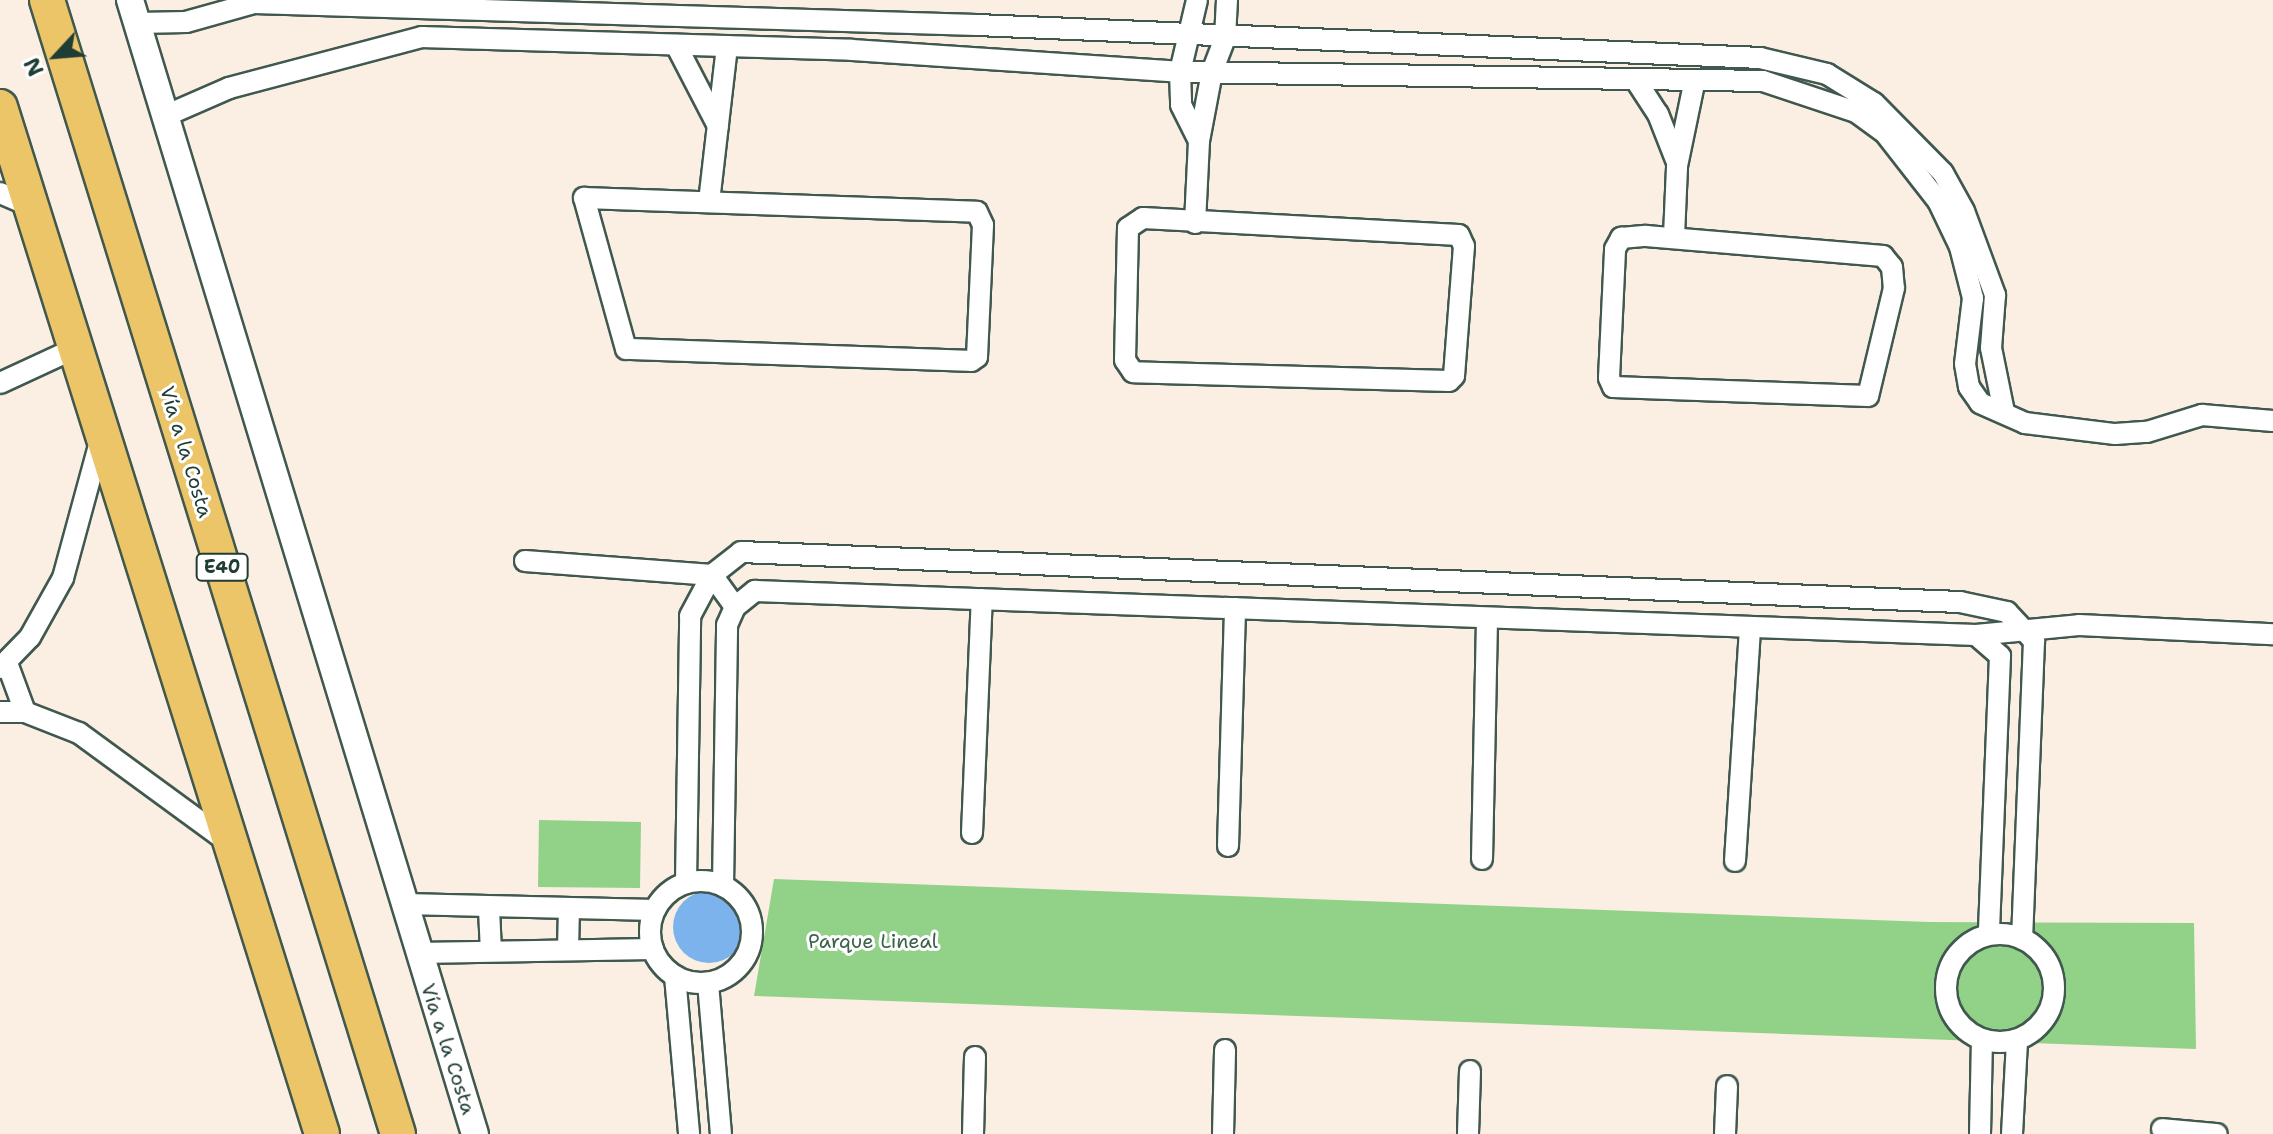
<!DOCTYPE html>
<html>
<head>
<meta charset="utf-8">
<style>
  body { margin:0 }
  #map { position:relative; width:2273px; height:1134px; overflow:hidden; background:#faefe2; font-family:"Shantell Sans",sans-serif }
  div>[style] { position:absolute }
  .green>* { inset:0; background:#92d188 }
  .water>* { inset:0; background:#7db3ec }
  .round { border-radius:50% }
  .roads { filter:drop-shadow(2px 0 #40584e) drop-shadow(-2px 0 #40584e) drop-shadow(0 2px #40584e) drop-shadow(0 -2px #40584e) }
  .minor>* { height:20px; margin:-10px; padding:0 10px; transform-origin:10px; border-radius:10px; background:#fff }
  .minor>.ring { margin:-10px; padding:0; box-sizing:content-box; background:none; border:20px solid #fff; border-radius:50% }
  .tertiary>* { height:26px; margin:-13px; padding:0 13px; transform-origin:13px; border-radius:13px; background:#fff }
  .trunk>* { height:34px; margin:-17px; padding:0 17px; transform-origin:17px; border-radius:17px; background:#ecc569 }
  span { translate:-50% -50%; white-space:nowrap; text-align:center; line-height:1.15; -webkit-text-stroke:6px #fff; paint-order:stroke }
  .shield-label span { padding:2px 6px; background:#fff; border:2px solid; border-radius:6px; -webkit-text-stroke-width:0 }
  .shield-label { font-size:18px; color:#1f3d34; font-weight:700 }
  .street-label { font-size:20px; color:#1f3d34 }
  .park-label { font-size:20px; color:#3c6249 }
  .north { position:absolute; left:16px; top:16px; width:80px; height:80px; -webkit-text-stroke:6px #fff; paint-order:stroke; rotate:244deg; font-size:22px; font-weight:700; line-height:32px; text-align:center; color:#1f3d34 }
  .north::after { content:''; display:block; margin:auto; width:28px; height:36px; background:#1f3d34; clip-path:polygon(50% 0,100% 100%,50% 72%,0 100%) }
</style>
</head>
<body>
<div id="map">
  <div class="green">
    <div style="clip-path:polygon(539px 820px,641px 822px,640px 888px,538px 887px)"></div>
    <div style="clip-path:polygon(774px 879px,1929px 922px,2194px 923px,2196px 1049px,754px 996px)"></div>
  </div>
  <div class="water">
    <div class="round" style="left:673px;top:891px;width:72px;height:72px"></div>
  </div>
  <div class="roads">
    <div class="minor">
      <div style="left:1197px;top:0;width:74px;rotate:103.3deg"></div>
      <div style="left:1180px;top:72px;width:33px;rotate:88deg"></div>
      <div style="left:1181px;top:105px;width:40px;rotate:63.4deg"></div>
      <div style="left:138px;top:23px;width:48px;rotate:-1.2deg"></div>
      <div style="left:186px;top:22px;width:71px;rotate:-15.6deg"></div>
      <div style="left:254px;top:3px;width:723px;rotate:1.74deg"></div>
      <div style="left:977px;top:25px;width:784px;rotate:2.41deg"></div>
      <div style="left:1760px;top:58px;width:69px;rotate:13.4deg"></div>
      <div style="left:1827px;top:74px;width:55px;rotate:31.7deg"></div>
      <div style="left:1874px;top:103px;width:98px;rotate:45.4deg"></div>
      <div style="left:1943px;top:173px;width:43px;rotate:61.1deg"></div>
      <div style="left:1964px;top:211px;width:90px;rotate:69.7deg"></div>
      <div style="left:1995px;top:295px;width:53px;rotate:94.3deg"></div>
      <div style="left:1991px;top:348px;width:65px;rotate:78.5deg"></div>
      <div style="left:676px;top:45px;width:91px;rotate:62.6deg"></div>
      <div style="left:1637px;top:82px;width:38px;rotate:57deg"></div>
      <div style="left:1658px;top:114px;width:49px;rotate:68.6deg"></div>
      <div style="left:165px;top:116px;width:70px;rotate:-23.6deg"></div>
      <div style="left:229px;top:88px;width:200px;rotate:-14.8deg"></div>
      <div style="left:422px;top:37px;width:429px;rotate:1.7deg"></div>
      <div style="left:851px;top:50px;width:330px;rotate:3.8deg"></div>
      <div style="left:1180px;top:72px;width:583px;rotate:0.88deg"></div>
      <div style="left:1763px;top:81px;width:98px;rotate:18.4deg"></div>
      <div style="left:1856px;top:112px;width:36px;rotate:36deg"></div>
      <div style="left:1885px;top:133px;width:86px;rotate:52.1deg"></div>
      <div style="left:1938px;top:201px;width:51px;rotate:64.4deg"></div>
      <div style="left:1960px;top:247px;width:53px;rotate:75.7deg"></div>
      <div style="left:1973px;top:298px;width:66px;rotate:96.9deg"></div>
      <div style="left:1965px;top:364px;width:23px;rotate:80deg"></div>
      <div style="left:1969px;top:387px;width:19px;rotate:55deg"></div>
      <div style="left:1980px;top:403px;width:49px;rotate:24deg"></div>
      <div style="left:2025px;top:423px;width:91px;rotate:7deg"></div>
      <div style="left:2115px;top:434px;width:32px;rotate:-4deg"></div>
      <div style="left:2147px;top:432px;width:58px;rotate:-17.2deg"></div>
      <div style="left:2202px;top:415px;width:71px;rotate:4.8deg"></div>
      <div style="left:0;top:193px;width:34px;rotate:23deg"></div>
      <div style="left:584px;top:198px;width:393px;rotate:2deg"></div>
      <div style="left:977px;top:212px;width:14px;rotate:65deg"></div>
      <div style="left:983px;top:225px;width:132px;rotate:92.6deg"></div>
      <div style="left:977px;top:357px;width:7px;rotate:146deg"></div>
      <div style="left:971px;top:361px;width:345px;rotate:-178deg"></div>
      <div style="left:626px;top:349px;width:157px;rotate:-105.5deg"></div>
      <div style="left:709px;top:202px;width:157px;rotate:-83.4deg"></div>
      <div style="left:1143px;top:218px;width:316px;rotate:3.1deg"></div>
      <div style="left:1459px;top:235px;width:12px;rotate:66deg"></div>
      <div style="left:1464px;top:246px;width:130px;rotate:94.4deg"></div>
      <div style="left:1454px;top:376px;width:7px;rotate:135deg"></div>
      <div style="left:1449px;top:381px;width:316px;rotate:-178.4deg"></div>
      <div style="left:1133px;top:372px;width:14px;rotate:-124deg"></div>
      <div style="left:1125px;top:360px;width:132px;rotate:-88.7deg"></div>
      <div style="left:1128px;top:228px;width:18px;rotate:-34deg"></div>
      <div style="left:1195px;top:223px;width:82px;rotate:-87.2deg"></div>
      <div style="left:1199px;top:141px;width:70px;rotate:-79.3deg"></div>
      <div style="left:1212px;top:72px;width:36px;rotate:-69deg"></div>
      <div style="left:1225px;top:38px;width:38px;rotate:-87deg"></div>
      <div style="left:1646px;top:236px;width:238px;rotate:4.8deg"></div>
      <div style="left:1883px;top:256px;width:14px;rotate:51deg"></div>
      <div style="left:1892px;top:267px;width:21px;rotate:85deg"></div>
      <div style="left:1894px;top:288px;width:111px;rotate:103.5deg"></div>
      <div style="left:1868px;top:396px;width:255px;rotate:-178deg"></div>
      <div style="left:1613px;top:387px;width:10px;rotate:-114deg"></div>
      <div style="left:1609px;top:378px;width:129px;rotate:-87.3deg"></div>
      <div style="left:1615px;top:249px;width:13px;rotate:-61deg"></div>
      <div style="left:1621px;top:238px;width:25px;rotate:-5deg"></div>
      <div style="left:1674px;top:236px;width:70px;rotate:-87.5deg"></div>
      <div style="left:1677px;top:166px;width:84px;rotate:-78.3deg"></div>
      <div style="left:0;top:383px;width:86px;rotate:-24.8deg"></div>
      <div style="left:525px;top:561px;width:188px;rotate:4.3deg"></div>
      <div style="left:712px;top:575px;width:39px;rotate:54deg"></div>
      <div style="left:1976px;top:635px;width:103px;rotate:-5.5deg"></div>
      <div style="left:2079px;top:625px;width:194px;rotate:2.7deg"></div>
      <div style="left:7px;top:663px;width:52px;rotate:69.8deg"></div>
      <div style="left:0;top:668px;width:43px;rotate:-45.9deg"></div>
      <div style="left:30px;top:637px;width:68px;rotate:-60.8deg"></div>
      <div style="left:63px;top:578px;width:141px;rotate:-74.8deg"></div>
      <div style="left:0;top:712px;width:25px"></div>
      <div style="left:25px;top:712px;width:58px;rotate:21.3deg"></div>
      <div style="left:79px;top:733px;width:185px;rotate:36.2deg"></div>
      <div style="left:972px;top:833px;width:234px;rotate:-87.6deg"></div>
      <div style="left:1228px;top:846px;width:238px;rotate:-88.3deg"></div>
      <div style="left:1482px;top:859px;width:241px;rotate:-88.8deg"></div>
      <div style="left:1735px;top:861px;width:234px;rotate:-86.3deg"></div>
      <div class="ring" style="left:650px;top:881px;width:82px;height:82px"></div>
      <div style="left:686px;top:883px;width:267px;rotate:-89.1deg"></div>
      <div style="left:690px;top:616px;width:47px;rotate:-61.8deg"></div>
      <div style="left:712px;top:575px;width:37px;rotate:-38deg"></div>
      <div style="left:741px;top:552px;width:1220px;rotate:2.35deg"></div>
      <div style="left:1960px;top:602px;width:48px;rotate:12deg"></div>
      <div style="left:2007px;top:612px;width:40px;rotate:47deg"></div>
      <div style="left:2034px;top:641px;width:298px;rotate:92.3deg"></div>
      <div style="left:723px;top:886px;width:261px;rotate:-89.1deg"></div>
      <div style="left:727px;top:625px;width:20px;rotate:-66deg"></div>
      <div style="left:735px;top:607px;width:26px;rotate:-39deg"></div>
      <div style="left:755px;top:591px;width:1222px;rotate:2.06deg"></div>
      <div style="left:1976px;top:635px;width:32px;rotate:41deg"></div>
      <div style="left:2000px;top:656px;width:279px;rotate:92.3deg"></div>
      <div style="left:405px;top:904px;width:250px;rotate:1.4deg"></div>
      <div style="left:489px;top:909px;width:42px;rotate:87.3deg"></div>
      <div class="ring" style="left:1946px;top:934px;width:88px;height:88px"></div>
      <div style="left:568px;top:949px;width:40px;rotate:-88.6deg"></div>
      <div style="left:418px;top:953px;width:235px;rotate:-1deg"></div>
      <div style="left:675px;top:976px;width:159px;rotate:84.9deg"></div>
      <div style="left:708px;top:983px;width:152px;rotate:85.1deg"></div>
      <div style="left:2162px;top:1129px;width:55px;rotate:5.2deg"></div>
      <div style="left:973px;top:1134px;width:77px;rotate:-88.5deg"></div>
      <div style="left:1223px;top:1134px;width:84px;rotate:-88.6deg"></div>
      <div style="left:1468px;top:1134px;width:63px;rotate:-88.2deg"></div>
      <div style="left:1725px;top:1134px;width:48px;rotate:-87.6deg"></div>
      <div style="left:1980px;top:1134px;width:93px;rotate:-88.8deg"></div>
      <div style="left:2012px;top:1134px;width:93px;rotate:-86.9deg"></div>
    </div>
    <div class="tertiary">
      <div style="left:130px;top:0;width:1185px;rotate:73.08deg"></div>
    </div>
    <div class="trunk">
      <div style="left:47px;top:0;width:1187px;rotate:72.8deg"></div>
      <div style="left:0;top:107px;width:1076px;rotate:72.59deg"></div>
    </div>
  </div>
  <div class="shield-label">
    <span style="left:222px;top:567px">E40</span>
  </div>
  <div class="street-label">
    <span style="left:186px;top:452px;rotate:73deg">Vía a la Costa</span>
    <span style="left:448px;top:1049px;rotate:72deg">Vía a la Costa</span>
  </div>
  <div class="park-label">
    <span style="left:873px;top:941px">Parque Lineal</span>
  </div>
  <div class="north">N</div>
</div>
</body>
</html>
